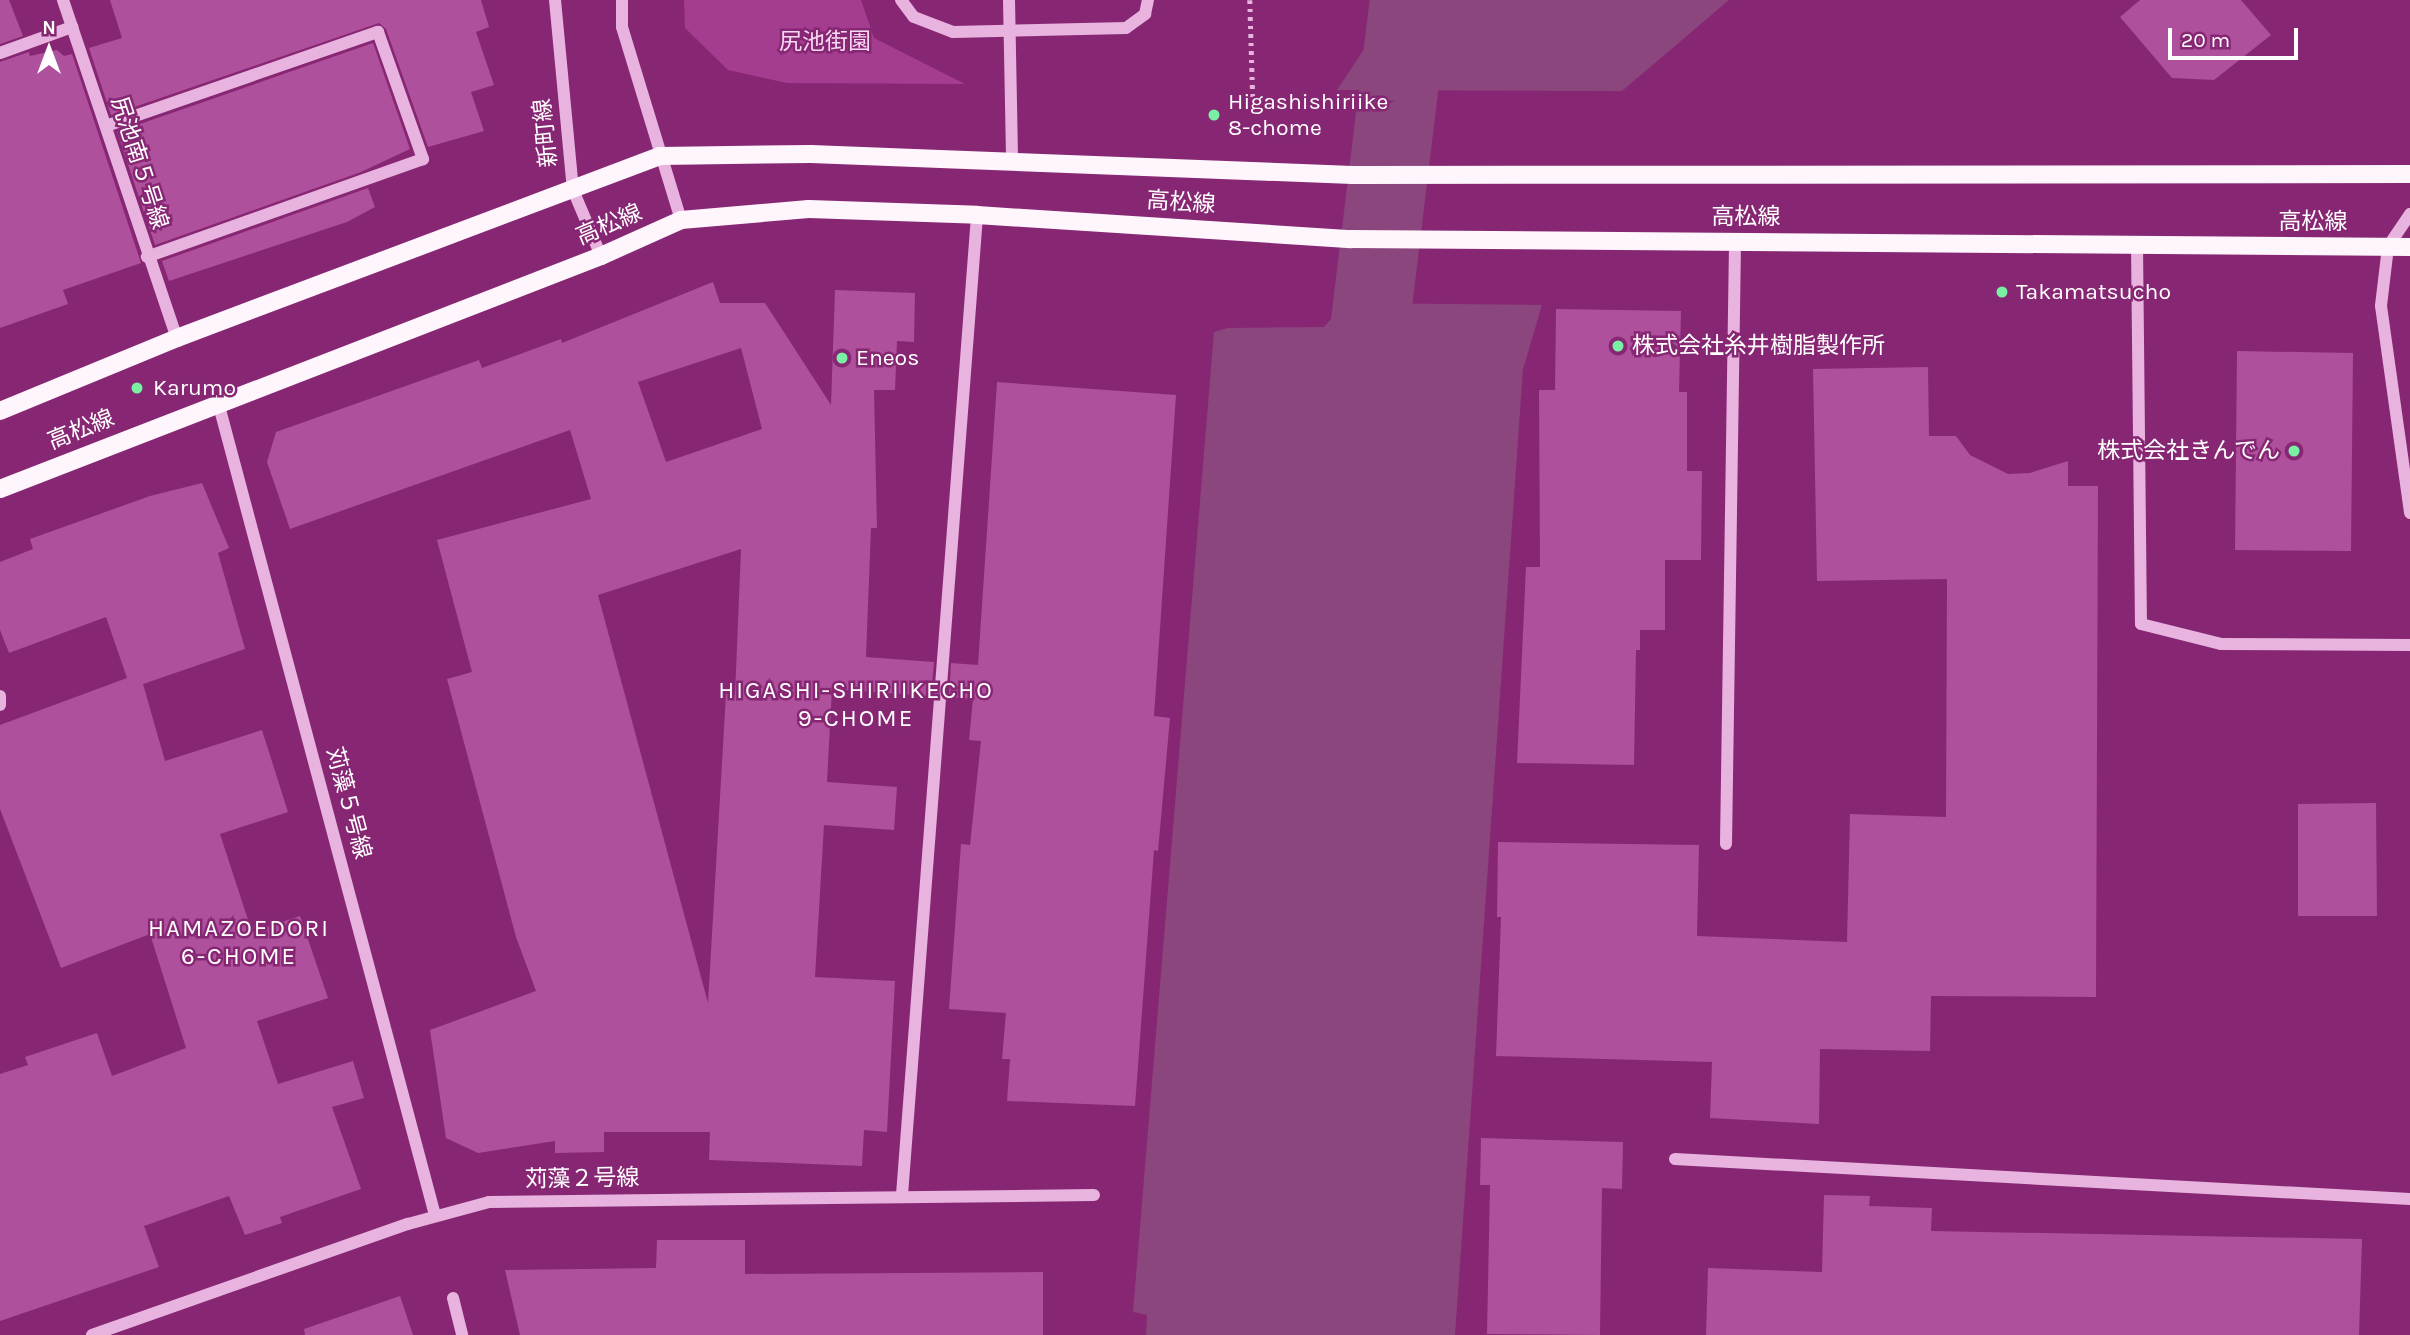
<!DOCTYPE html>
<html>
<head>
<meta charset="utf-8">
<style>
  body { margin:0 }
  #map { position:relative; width:2410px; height:1335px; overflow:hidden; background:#872774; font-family:Karla,"Noto Sans JP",sans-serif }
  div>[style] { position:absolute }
  .green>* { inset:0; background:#a43c90 }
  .water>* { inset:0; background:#8b467d }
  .pier>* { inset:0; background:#872774 }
  .river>* { height:79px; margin:-39.5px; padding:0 39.5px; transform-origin:39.5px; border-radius:39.5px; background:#8b467d }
  .building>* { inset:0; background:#af509c }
  .path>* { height:4.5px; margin-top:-2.25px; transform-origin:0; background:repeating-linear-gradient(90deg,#e8b3de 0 3.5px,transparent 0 8.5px) }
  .minor>* { height:12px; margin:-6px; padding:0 6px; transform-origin:6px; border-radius:6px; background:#e8b3de }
  .major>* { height:18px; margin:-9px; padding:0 9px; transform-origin:9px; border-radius:9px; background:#fef6fc }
  .minor-bridge>* { height:12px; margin:-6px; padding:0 6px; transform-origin:6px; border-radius:6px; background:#e8b3de }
  .dots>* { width:19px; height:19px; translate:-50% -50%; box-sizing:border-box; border:4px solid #872774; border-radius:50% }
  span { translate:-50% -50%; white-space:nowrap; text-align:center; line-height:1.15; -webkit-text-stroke:5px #872774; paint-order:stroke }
  .park-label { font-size:23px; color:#f7d7f1 }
  .poi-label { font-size:23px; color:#fff }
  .left { translate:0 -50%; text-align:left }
  .right { translate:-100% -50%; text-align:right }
  .street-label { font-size:23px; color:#fff }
  .neighbourhood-label { font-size:24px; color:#fff; letter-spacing:2px }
  .north { position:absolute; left:14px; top:14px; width:70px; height:70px; -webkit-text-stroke:5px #872774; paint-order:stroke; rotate:0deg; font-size:19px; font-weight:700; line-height:28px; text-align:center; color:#fff }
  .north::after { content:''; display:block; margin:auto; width:24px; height:32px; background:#fff; clip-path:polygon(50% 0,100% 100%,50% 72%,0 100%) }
  .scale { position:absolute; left:2168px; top:28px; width:130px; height:32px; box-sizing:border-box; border:4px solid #fff; border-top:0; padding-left:9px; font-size:21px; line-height:24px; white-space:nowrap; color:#fff; -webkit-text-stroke:5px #872774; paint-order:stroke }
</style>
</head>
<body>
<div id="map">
  <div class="green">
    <div style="clip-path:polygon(684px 0,861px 0,874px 38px,965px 84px,787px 83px,728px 70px,685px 28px)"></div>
  </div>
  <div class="water">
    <div style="clip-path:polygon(1385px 0,1729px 0,1622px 91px,1337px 90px,1384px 19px)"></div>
    <div style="clip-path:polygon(1345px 303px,1542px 305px,1523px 369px,1455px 1335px,1146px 1335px,1147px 1315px,1133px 1312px,1214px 332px,1228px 328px,1324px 327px)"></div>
  </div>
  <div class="pier">
    <div style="clip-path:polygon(1346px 300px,1370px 300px,1542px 301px,1345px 303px)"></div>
  </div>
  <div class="river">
    <div style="left:1359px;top:412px;width:415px;rotate:-83.1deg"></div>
  </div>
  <div class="building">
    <div style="clip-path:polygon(0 0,9px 0,23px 36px,0 44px)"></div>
    <div style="clip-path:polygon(110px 0,481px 0,489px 27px,476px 32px,494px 85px,471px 92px,484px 131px,428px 147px,386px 29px,379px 23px,111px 115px,89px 48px,122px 38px)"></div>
    <div style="clip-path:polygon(2140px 0,2241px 0,2271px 35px,2214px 80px,2172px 78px,2120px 17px)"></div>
    <div style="clip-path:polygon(373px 43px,410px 149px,361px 172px,155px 245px,117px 132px)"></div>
    <div style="clip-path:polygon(57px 50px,64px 56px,72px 54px,141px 263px,63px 290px,68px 304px,0 328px,0 62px,29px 52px,30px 56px)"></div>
    <div style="clip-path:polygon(368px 188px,375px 207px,347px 222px,169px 281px,162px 261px)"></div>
    <div style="clip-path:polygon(evenodd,713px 282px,720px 303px,765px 303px,831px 405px,835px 290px,915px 293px,914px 342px,897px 341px,895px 390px,874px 390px,877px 528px,871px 528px,866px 657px,934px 662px,931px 696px,832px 689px,827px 782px,897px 787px,894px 830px,824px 825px,815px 977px,895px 981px,887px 1132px,864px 1130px,862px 1166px,709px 1160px,710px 1132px,604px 1132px,604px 1152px,555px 1153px,555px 1141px,478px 1153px,446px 1138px,430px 1030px,536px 991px,516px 937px,447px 679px,472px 672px,437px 540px,591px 499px,570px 430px,290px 529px,267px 462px,276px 432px,479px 360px,482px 368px,561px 339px,562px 343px,713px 282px,741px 348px,762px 429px,666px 462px,638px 382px,741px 348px,713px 282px,741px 549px,735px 695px,726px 694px,708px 1003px,598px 595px,741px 549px)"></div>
    <div style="clip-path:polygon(1556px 309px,1681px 311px,1679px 392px,1687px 392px,1687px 471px,1702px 471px,1701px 560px,1665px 560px,1665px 630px,1640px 630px,1640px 650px,1636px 650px,1634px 765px,1517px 763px,1526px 567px,1540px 567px,1539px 390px,1555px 390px)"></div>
    <div style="clip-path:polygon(2237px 351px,2353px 353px,2351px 551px,2235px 550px)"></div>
    <div style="clip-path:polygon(1928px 367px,1929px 436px,1956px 436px,1970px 455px,2008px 474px,2030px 473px,2068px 461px,2068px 486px,2098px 486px,2096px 997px,1931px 996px,1930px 1051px,1820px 1049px,1819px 1124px,1710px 1118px,1712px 1062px,1496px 1056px,1501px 917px,1497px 917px,1498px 842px,1699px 845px,1697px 936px,1847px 942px,1850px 814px,1946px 817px,1947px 579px,1817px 581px,1813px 369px)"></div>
    <div style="clip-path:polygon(997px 382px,1176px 395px,1154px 716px,1170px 718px,1158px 851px,1154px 850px,1135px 1106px,1007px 1101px,1010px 1059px,1002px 1059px,1006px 1013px,949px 1009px,961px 844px,970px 845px,981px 741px,969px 740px,973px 699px,949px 697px,951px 663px,978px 665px)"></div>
    <div style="clip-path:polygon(202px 483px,229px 548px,218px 553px,245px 649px,143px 684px,165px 761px,262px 730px,288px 812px,220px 834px,252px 932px,300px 916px,328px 998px,257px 1021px,278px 1084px,353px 1061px,364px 1098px,332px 1107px,361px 1189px,280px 1217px,282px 1223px,245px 1235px,229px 1196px,144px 1226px,159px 1267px,0 1321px,0 1074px,28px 1065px,25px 1057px,97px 1033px,112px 1076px,186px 1048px,150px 934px,61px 968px,0 809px,0 725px,127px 678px,106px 617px,9px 653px,0 630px,0 562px,33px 549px,30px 539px,150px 496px)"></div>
    <div style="clip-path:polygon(2376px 803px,2377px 916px,2298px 916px,2298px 804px)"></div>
    <div style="clip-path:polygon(1481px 1138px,1623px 1142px,1622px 1189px,1602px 1188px,1600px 1335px,1487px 1334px,1490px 1185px,1480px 1185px)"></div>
    <div style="clip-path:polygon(1824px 1195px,1870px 1196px,1869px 1206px,1932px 1208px,1931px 1231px,2362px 1239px,2359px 1335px,1706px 1335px,1708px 1268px,1822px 1272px)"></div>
    <div style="clip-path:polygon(657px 1240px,745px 1240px,745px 1274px,1043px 1272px,1043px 1335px,520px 1335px,505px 1270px,656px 1268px)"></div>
    <div style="clip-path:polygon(400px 1296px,413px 1335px,305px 1335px,304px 1329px)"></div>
  </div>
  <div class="path">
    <div style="left:1250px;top:0;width:99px;rotate:88.3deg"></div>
  </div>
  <div class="minor">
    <div style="left:63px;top:0;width:357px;rotate:71.4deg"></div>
    <div style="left:555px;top:0;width:191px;rotate:84.6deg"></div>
    <div style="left:573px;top:190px;width:72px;rotate:67deg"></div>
    <div style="left:622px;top:0;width:27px;rotate:90deg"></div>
    <div style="left:622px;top:27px;width:202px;rotate:73deg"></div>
    <div style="left:1009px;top:0;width:160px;rotate:88.9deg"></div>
    <div style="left:0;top:53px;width:77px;rotate:-19.9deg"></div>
    <div style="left:106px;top:126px;width:288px;rotate:-19.1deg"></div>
    <div style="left:378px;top:32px;width:135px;rotate:70.5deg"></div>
    <div style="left:423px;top:159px;width:293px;rotate:160.5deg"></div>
    <div style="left:2410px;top:214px;width:40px;rotate:124deg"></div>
    <div style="left:2388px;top:247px;width:59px;rotate:96.8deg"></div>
    <div style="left:2381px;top:306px;width:209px;rotate:82deg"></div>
    <div style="left:2137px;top:245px;width:379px;rotate:89.4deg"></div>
    <div style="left:2141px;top:624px;width:82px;rotate:14deg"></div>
    <div style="left:2221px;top:644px;width:189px;rotate:0.3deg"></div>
    <div style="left:218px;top:402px;width:841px;rotate:75.06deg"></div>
    <div style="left:0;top:696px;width:9px;rotate:90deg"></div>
    <div style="left:1726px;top:844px;width:603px;rotate:-89.14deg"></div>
    <div style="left:1675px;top:1159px;width:736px;rotate:3.12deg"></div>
    <div style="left:902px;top:1195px;width:983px;rotate:-85.62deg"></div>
    <div style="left:453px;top:1298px;width:38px;rotate:76deg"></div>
    <div style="left:92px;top:1335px;width:335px;rotate:-19.4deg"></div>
    <div style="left:408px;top:1224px;width:84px;rotate:-15.2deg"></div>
    <div style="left:489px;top:1202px;width:605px;rotate:-0.66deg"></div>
  </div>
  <div class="major">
    <div style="left:0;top:411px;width:191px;rotate:-22.4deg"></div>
    <div style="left:177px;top:338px;width:516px;rotate:-20.65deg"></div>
    <div style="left:660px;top:156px;width:151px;rotate:-0.8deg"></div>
    <div style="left:811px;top:154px;width:542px;rotate:2.22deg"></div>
    <div style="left:1353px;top:175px;width:1057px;rotate:-0.05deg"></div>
    <div style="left:0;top:489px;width:645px;rotate:-21.19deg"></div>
    <div style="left:601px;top:256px;width:88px;rotate:-24.2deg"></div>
    <div style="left:681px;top:220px;width:128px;rotate:-4.9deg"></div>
    <div style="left:809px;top:209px;width:168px;rotate:2deg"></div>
    <div style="left:977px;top:215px;width:375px;rotate:3.7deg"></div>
    <div style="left:1351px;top:239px;width:1059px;rotate:0.43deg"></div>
  </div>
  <div class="minor-bridge">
    <div style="left:901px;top:0;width:21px;rotate:53deg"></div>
    <div style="left:914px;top:17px;width:42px;rotate:21deg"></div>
    <div style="left:953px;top:32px;width:173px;rotate:-1.3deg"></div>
    <div style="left:1126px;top:28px;width:24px;rotate:-36deg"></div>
    <div style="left:1145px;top:14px;width:14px;rotate:-78deg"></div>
  </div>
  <div class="dots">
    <div style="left:1214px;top:115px;background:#79f0a3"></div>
    <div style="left:2002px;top:292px;background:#79f0a3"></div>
    <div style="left:1618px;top:346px;background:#79f0a3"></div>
    <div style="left:842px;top:358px;background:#79f0a3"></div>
    <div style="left:137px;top:388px;background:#79f0a3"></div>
    <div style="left:2294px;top:451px;background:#79f0a3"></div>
  </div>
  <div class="park-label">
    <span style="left:825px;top:42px">尻池街園</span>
  </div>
  <div class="poi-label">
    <span class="left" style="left:1228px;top:115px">Higashishiriike<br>8-chome</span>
    <span class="left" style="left:2016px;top:292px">Takamatsucho</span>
    <span class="left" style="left:1632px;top:346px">株式会社糸井樹脂製作所</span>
    <span class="left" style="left:856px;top:358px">Eneos</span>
    <span class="left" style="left:153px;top:388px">Karumo</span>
    <span class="right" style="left:2280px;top:451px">株式会社きんでん</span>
  </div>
  <div class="street-label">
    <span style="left:546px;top:133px;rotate:-96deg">新町線</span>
    <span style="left:139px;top:163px;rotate:72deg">尻池南５号線</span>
    <span style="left:1181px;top:203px;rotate:4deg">高松線</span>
    <span style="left:1746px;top:217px">高松線</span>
    <span style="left:2313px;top:222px">高松線</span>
    <span style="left:609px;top:225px;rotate:-23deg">高松線</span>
    <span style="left:81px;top:430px;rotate:-22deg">高松線</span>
    <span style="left:348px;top:803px;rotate:75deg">苅藻５号線</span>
    <span style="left:582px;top:1179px;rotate:-1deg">苅藻２号線</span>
  </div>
  <div class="neighbourhood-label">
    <span style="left:856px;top:705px">HIGASHI-SHIRIIKECHO<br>9-CHOME</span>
    <span style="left:239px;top:943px">HAMAZOEDORI<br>6-CHOME</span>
  </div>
  <div class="north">N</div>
  <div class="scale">20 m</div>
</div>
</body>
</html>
